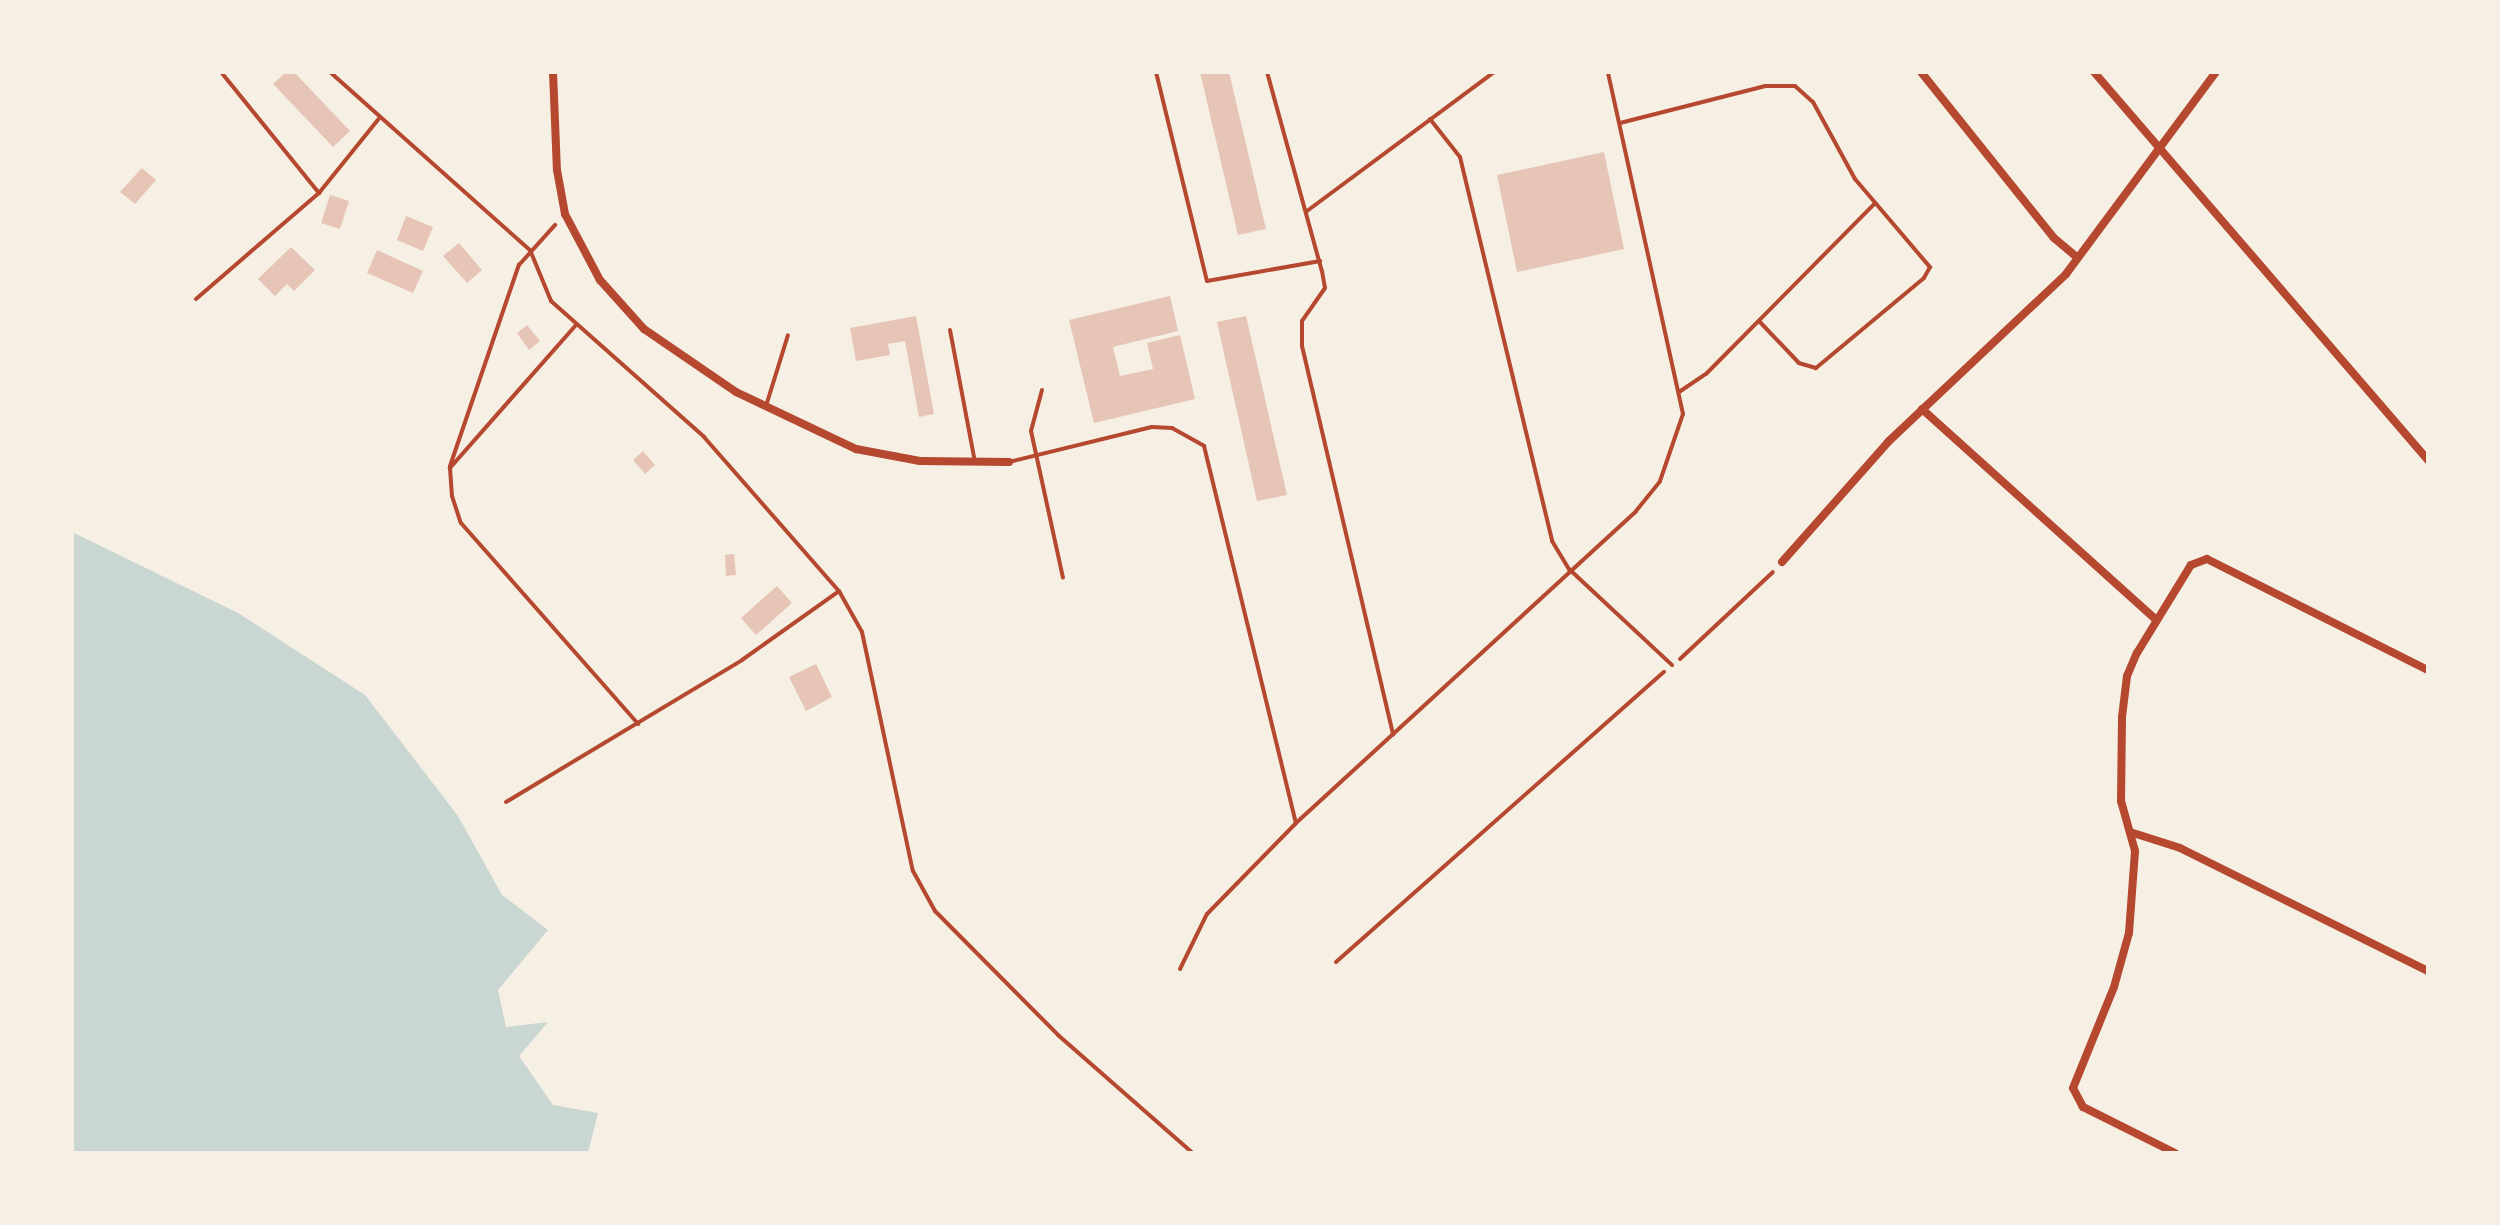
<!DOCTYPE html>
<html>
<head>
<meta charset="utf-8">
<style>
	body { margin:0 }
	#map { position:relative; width:2500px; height:1225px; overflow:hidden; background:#f6efe4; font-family:"Archivo Narrow",sans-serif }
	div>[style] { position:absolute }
	.water>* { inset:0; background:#c9d6d2 }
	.building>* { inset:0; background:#e6c5b7 }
	.path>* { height:4px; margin:-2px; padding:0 2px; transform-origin:2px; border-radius:2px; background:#b5482f }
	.service>* { height:4px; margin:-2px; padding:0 2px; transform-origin:2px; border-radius:2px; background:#b5482f }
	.minor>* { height:8px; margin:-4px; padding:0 4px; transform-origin:4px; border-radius:4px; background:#b5482f }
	span { translate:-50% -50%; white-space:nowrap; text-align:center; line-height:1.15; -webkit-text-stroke:8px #f6efe4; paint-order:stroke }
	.frame { position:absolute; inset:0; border:74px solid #f6efe4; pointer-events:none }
</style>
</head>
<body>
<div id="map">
	<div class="water">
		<i style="clip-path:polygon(72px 532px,238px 613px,365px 695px,458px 816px,502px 895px,548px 930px,498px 990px,506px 1027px,548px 1022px,519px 1056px,553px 1105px,598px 1113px,588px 1153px,72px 1153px)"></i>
	</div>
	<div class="building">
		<i style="clip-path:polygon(286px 72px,294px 72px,350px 131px,333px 147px,273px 84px)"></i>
		<i style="clip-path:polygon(1200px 72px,1229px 72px,1266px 229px,1238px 235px)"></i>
		<i style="clip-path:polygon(1604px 152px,1624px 249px,1517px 272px,1497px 175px)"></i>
		<i style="clip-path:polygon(142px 168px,156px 180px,135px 204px,120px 192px)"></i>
		<i style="clip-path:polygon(330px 195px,349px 201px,340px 229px,321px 223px)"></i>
		<i style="clip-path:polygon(406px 216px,433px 227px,423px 251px,397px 240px)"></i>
		<i style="clip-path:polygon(459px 243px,482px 270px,467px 283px,443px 256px)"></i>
		<i style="clip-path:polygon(291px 247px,315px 270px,294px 291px,287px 284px,275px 296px,258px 279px)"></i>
		<i style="clip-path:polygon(377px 250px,423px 271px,413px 293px,367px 273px)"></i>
		<i style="clip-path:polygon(1170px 296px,1178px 331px,1113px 347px,1120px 376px,1153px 369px,1147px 343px,1180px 335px,1195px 399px,1094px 423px,1069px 320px)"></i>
		<i style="clip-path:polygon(916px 316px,934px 414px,919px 417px,905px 341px,888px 344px,890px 355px,856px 361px,850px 328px)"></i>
		<i style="clip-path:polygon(1246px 316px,1287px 495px,1257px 501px,1217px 322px)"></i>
		<i style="clip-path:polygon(527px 325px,540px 341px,529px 350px,517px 333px)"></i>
		<i style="clip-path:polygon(643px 451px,655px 465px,645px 474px,633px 460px)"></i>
		<i style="clip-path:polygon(734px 554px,736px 575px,726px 576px,725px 555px)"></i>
		<i style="clip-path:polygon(777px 586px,792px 603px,756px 635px,741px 618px)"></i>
		<i style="clip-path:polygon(816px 664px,832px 697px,806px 711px,789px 677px)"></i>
	</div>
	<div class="path">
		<i style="left:221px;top:72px;width:156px;rotate:51deg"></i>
		<i style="left:319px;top:193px;width:97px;rotate:-51.2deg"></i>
		<i style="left:330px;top:72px;width:268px;rotate:41.7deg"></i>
		<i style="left:530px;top:250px;width:55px;rotate:67.6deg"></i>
		<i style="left:551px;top:301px;width:205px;rotate:41.6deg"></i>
		<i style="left:704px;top:437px;width:205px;rotate:48.8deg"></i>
		<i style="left:839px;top:591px;width:47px;rotate:60.7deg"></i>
		<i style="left:862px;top:632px;width:244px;rotate:78deg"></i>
		<i style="left:913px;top:871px;width:46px;rotate:61.2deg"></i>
		<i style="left:935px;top:911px;width:175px;rotate:45.2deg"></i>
		<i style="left:1058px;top:1035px;width:179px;rotate:41.2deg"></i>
		<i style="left:196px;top:299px;width:162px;rotate:-40.8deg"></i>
		<i style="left:576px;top:325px;width:191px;rotate:131.4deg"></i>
		<i style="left:450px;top:468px;width:28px;rotate:86deg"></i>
		<i style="left:452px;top:496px;width:28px;rotate:72deg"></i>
		<i style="left:461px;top:523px;width:268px;rotate:48.6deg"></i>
		<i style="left:450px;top:466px;width:213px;rotate:-71.1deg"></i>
		<i style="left:519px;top:265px;width:54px;rotate:-48deg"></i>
		<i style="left:1680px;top:659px;width:127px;rotate:-43.1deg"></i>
		<i style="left:506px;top:802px;width:275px;rotate:-31deg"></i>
		<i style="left:742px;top:660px;width:119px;rotate:-35.4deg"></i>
		<i style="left:1336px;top:962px;width:438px;rotate:-41.5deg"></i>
	</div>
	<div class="service">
		<i style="left:1156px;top:72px;width:215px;rotate:76.3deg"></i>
		<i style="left:1207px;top:281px;width:115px;rotate:-10deg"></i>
		<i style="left:1267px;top:72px;width:206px;rotate:74.6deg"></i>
		<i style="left:1322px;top:271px;width:17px;rotate:80deg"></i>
		<i style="left:1325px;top:288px;width:40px;rotate:124.9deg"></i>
		<i style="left:1302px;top:321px;width:25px;rotate:90deg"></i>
		<i style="left:1302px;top:346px;width:399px;rotate:76.8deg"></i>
		<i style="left:1430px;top:119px;width:48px;rotate:51.7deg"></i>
		<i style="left:1460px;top:157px;width:395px;rotate:76.5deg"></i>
		<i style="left:1552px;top:541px;width:33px;rotate:59deg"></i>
		<i style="left:1569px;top:569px;width:141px;rotate:43deg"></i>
		<i style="left:1620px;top:123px;width:150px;rotate:-14.3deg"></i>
		<i style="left:1765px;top:86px;width:30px"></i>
		<i style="left:1795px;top:86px;width:24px;rotate:42deg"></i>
		<i style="left:1813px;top:102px;width:88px;rotate:61.4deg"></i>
		<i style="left:1855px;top:179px;width:116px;rotate:49.6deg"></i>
		<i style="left:1930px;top:267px;width:13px;rotate:119deg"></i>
		<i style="left:1924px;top:278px;width:141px;rotate:140.2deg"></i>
		<i style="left:1816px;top:368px;width:18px;rotate:-164deg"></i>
		<i style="left:1799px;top:363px;width:58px;rotate:-133.6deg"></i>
		<i style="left:1307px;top:211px;width:233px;rotate:-36.6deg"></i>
		<i style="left:950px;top:330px;width:134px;rotate:79.3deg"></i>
		<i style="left:1042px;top:390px;width:42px;rotate:105deg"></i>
		<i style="left:1031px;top:431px;width:150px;rotate:77.7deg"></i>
		<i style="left:1679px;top:392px;width:32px;rotate:-34deg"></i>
		<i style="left:1706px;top:374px;width:239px;rotate:-45.3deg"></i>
		<i style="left:766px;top:406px;width:74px;rotate:-72.8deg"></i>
		<i style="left:1009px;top:462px;width:147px;rotate:-13.8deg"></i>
		<i style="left:1152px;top:427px;width:20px;rotate:3deg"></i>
		<i style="left:1172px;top:428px;width:37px;rotate:29deg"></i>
		<i style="left:1204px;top:446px;width:388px;rotate:76.3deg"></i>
		<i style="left:1180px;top:969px;width:61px;rotate:-63.9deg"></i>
		<i style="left:1207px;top:914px;width:127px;rotate:-45.6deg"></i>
		<i style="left:1296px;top:823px;width:461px;rotate:-42.5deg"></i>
		<i style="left:1636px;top:511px;width:38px;rotate:-51deg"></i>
		<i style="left:1660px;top:481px;width:71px;rotate:-71.1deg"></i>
		<i style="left:1683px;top:414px;width:350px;rotate:-102.4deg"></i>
	</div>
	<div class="minor">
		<i style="left:553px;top:72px;width:98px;rotate:87.7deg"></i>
		<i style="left:557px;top:170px;width:45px;rotate:79.7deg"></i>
		<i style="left:565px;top:214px;width:75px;rotate:62.1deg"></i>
		<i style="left:600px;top:280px;width:66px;rotate:48.1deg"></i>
		<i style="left:644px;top:329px;width:112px;rotate:34.4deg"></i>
		<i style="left:736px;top:392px;width:133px;rotate:25.4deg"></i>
		<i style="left:856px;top:449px;width:65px;rotate:10.6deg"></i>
		<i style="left:920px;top:461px;width:89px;rotate:0.6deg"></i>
		<i style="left:1921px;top:72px;width:213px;rotate:51.3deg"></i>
		<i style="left:2054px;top:238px;width:31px;rotate:40deg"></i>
		<i style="left:2094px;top:72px;width:512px;rotate:49.28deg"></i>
		<i style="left:1922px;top:409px;width:315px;rotate:42deg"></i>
		<i style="left:1782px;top:562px;width:162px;rotate:-48.5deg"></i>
		<i style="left:1889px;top:441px;width:243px;rotate:-43.3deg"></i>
		<i style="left:2066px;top:274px;width:252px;rotate:-53.4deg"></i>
		<i style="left:2130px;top:832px;width:52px;rotate:17.7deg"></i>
		<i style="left:2180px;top:848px;width:277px;rotate:26.4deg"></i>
		<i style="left:2175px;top:1153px;width:103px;rotate:-153.4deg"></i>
		<i style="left:2083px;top:1107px;width:21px;rotate:-118deg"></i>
		<i style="left:2073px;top:1088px;width:109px;rotate:-67.9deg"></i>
		<i style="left:2114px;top:987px;width:56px;rotate:-74.5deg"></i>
		<i style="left:2129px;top:933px;width:82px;rotate:-85.8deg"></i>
		<i style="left:2135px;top:851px;width:52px;rotate:-105.6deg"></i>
		<i style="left:2121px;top:801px;width:84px;rotate:-89.3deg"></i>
		<i style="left:2122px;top:717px;width:41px;rotate:-83deg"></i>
		<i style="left:2127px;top:676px;width:25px;rotate:-67deg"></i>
		<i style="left:2137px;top:653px;width:103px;rotate:-58.5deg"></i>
		<i style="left:2191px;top:565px;width:17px;rotate:-21deg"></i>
		<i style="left:2207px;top:559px;width:247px;rotate:26.7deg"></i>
	</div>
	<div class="frame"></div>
</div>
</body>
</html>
